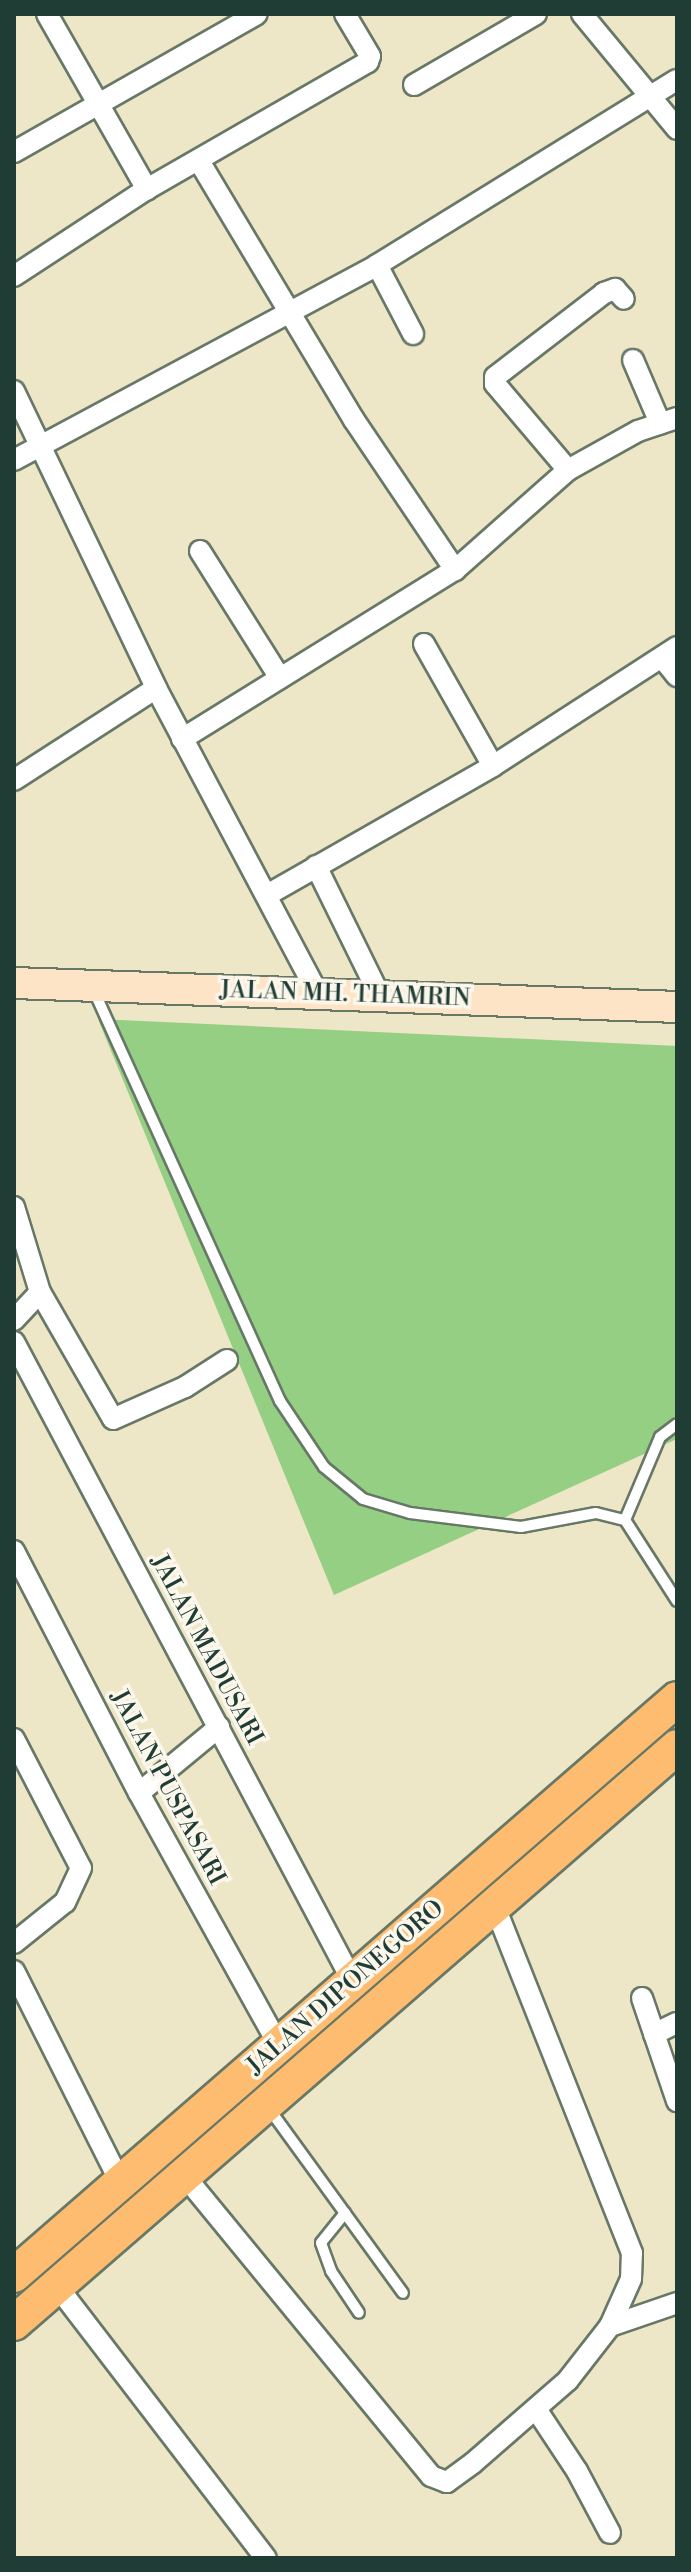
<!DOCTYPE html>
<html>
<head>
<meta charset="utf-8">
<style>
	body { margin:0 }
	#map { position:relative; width:691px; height:2572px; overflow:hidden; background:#ede6c7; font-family:"Libre Bodoni",serif }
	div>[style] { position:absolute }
	.green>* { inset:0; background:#95cf83 }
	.roads { filter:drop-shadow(2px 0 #677867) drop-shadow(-2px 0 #677867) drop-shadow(0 2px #677867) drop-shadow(0 -2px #677867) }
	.service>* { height:10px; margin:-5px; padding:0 5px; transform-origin:5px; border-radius:5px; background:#fff }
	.minor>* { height:20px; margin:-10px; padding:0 10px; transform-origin:10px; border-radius:10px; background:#fff }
	.secondary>* { height:30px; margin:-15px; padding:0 15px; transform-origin:15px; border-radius:15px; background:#fee4c6 }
	.primary>* { height:34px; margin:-17px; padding:0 17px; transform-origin:17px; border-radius:17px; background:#fdbc70 }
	span { translate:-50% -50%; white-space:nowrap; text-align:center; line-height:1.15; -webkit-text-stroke:7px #fbf7ec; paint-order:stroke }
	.street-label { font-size:24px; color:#1f3d34 }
	.frame { position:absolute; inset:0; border:16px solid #1f3d34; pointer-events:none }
</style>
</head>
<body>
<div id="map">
	<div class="green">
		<i style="clip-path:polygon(98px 1019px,677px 1046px,677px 1439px,334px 1595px)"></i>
	</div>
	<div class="roads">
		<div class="service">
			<i style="left:94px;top:991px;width:450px;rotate:65.6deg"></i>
			<i style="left:280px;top:1401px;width:79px;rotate:56.3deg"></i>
			<i style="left:324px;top:1467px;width:50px;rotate:39.4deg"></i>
			<i style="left:363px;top:1499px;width:49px;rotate:16.6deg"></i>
			<i style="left:410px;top:1513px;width:112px;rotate:7.2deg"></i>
			<i style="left:521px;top:1527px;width:76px;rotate:-10.6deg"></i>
			<i style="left:596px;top:1513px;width:30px;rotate:14deg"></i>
			<i style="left:625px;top:1520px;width:96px;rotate:57.3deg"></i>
			<i style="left:625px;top:1520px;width:90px;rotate:-67.1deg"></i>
			<i style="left:660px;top:1437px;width:21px;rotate:-37deg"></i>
			<i style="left:270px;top:2110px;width:226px;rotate:54deg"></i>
			<i style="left:345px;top:2213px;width:38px;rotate:129deg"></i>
			<i style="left:321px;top:2243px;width:30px;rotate:70deg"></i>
			<i style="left:331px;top:2271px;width:50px;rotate:56.3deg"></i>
		</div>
		<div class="minor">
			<i style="left:47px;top:14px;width:202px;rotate:60.3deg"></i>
			<i style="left:582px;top:14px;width:149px;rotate:50.4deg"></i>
			<i style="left:414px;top:85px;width:141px;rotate:-30.2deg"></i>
			<i style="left:14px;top:152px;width:279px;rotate:-29.6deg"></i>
			<i style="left:199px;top:161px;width:302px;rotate:59.1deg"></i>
			<i style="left:354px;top:420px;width:181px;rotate:56deg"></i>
			<i style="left:377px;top:265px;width:78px;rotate:62.4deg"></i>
			<i style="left:14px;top:276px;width:159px;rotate:-33.2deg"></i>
			<i style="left:147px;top:189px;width:255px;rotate:-29.9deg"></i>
			<i style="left:368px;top:62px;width:6px;rotate:-72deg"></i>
			<i style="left:370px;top:56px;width:49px;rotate:-120.8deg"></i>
			<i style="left:633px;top:360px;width:69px;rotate:66.8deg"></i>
			<i style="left:14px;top:391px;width:329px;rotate:64.4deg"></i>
			<i style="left:156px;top:688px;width:346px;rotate:62.1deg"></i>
			<i style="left:14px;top:460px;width:412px;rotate:-28.2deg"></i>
			<i style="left:377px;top:265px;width:352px;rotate:-31.7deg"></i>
			<i style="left:568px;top:470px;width:113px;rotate:-130.3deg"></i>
			<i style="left:495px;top:384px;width:7px;rotate:-90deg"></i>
			<i style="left:495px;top:377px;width:138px;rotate:-37.6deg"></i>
			<i style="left:604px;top:293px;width:12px;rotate:-20deg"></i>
			<i style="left:615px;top:289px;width:13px;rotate:48deg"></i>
			<i style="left:200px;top:551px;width:150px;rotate:57.8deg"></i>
			<i style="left:424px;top:644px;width:140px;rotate:60.5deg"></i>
			<i style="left:664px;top:660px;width:21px;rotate:51deg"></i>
			<i style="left:182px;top:739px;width:321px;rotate:-31.8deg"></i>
			<i style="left:455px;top:570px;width:151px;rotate:-41.5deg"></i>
			<i style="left:568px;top:470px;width:80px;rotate:-29.1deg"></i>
			<i style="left:638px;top:431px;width:41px;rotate:-18.4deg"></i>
			<i style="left:14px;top:780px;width:169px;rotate:-32.9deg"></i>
			<i style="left:316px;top:866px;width:145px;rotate:63.8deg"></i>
			<i style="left:267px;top:895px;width:260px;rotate:-29.7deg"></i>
			<i style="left:493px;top:766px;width:219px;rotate:-32.9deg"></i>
			<i style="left:14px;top:1207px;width:89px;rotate:73deg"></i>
			<i style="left:40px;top:1292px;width:146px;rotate:60.1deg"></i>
			<i style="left:113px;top:1419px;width:79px;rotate:-24deg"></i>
			<i style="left:185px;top:1387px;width:50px;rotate:-32.7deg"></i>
			<i style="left:14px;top:1320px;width:38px;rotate:-47deg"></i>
			<i style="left:14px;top:1342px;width:724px;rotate:62.09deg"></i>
			<i style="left:14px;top:1551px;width:272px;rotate:62.7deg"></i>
			<i style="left:139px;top:1793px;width:289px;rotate:61deg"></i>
			<i style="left:14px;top:1739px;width:145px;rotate:62.6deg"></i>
			<i style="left:81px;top:1868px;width:38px;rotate:115deg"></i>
			<i style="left:65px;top:1902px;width:65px;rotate:141.2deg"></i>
			<i style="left:139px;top:1793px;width:104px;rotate:-39.5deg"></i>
			<i style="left:14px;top:1971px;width:238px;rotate:63.3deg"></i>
			<i style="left:642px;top:1998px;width:109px;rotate:71.2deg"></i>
			<i style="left:654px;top:2034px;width:25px;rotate:-26deg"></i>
			<i style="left:183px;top:2174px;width:391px;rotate:50.6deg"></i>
			<i style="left:431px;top:2476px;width:17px;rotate:21deg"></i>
			<i style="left:447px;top:2482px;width:32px;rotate:-36deg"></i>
			<i style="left:473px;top:2463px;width:126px;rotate:-41.1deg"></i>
			<i style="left:568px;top:2380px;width:68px;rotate:-52.1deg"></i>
			<i style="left:610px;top:2326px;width:51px;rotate:-65.9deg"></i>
			<i style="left:631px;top:2279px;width:26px;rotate:-88deg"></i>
			<i style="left:632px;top:2253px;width:374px;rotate:-111.6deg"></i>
			<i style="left:57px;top:2286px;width:343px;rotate:52.5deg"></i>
			<i style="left:610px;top:2326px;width:71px;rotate:-18.9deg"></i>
			<i style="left:536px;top:2409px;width:74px;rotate:56.5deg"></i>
			<i style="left:577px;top:2471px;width:70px;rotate:62deg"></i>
		</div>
		<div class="secondary">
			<i style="left:14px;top:983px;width:663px;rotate:2.07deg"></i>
		</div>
		<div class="primary">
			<i style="left:14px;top:2275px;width:878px;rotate:-40.98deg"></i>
			<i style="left:14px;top:2323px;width:878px;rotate:-40.98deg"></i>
		</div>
	</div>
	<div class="street-label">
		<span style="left:345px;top:995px;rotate:2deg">JALAN MH. THAMRIN</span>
		<span style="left:206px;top:1650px;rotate:62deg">JALAN MADUSARI</span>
		<span style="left:167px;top:1788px;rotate:62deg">JALAN PUSPASARI</span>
		<span style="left:346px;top:1988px;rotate:-41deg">JALAN DIPONEGORO</span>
	</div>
	<div class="frame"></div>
</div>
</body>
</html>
